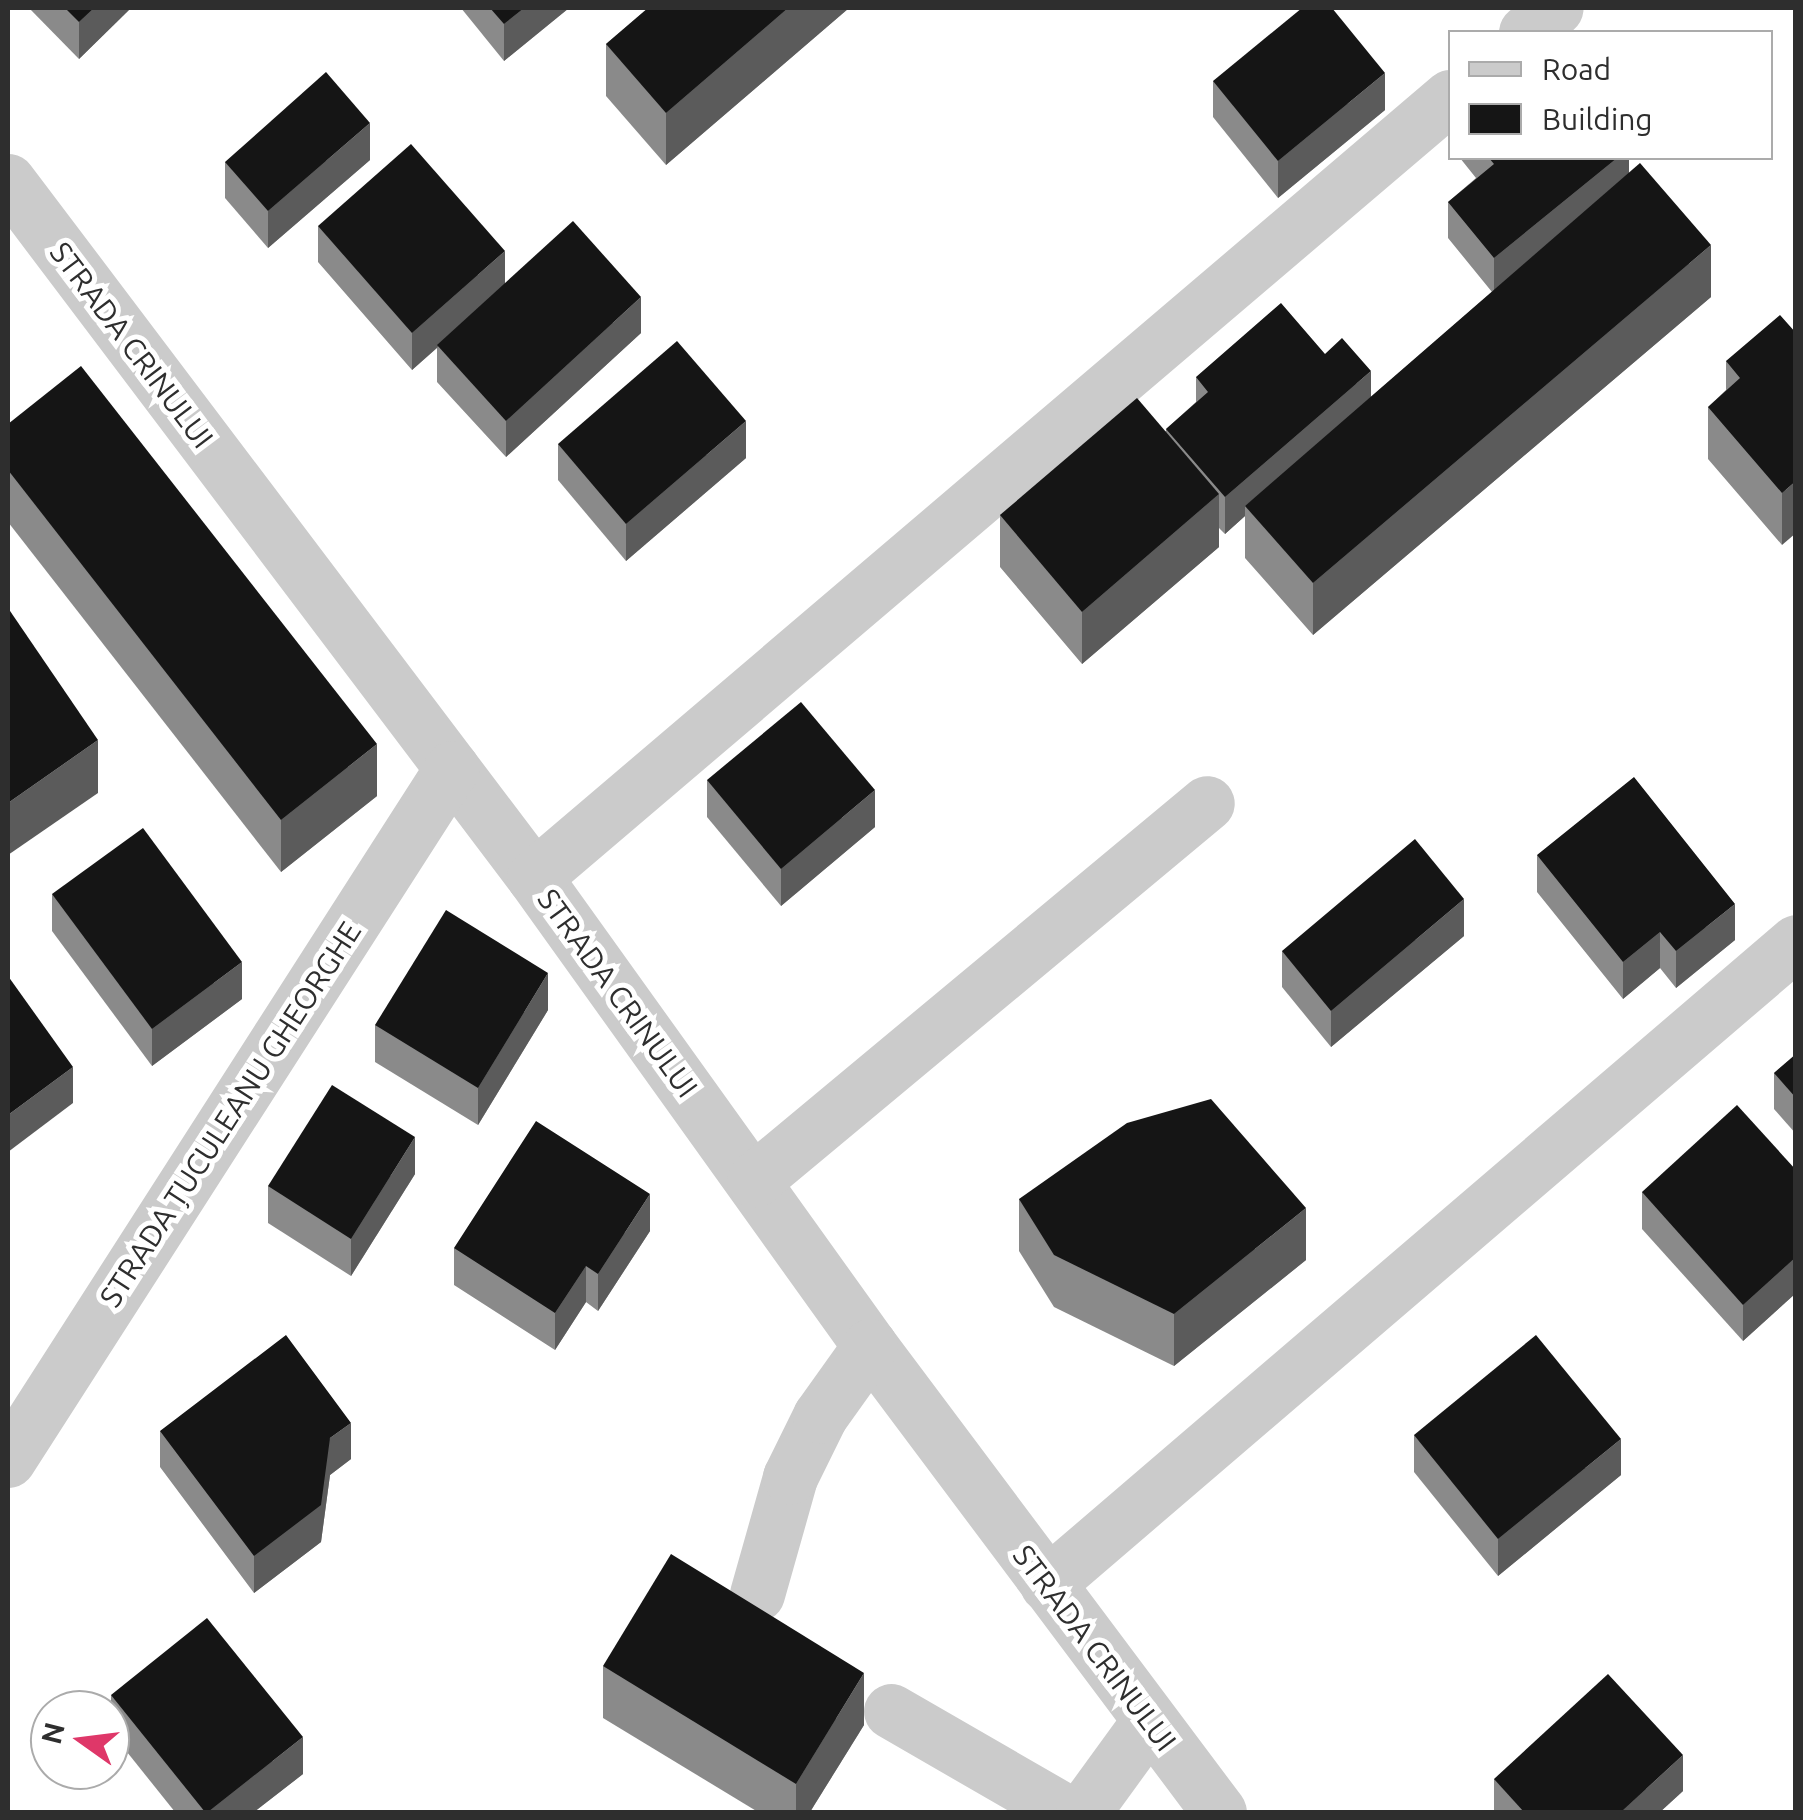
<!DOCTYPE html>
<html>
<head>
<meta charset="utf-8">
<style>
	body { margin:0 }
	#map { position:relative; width:1803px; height:1820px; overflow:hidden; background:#fff; font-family:Ubuntu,sans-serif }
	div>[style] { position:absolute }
	.minor>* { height:55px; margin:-27.5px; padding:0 27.5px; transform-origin:27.5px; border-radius:27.5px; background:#cbcbcb }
	.wall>* { inset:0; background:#8a8a8a }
	.shaded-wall>* { inset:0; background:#5b5b5b }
	.building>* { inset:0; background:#151515 }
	span { translate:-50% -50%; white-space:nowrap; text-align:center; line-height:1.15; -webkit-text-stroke:10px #fff; paint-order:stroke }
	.street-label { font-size:30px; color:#2e2e2e }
	.frame { position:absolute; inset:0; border:10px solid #2e2e2e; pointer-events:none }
	.legend { position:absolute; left:1448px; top:30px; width:325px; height:130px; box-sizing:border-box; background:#fff; border:2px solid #ababab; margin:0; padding:12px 18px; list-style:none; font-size:30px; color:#2e2e2e }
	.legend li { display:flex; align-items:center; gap:20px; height:50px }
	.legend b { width:50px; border:2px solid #ababab }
	.north { position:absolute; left:30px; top:1690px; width:100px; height:100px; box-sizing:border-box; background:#fff; border:2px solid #ababab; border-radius:50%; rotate:284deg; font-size:28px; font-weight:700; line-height:40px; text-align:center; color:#2e2e2e }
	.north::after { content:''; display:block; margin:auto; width:35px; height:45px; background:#df3769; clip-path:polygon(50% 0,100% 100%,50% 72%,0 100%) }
</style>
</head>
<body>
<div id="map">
	<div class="minor">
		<i style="left:1526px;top:32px;width:38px;rotate:-39deg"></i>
		<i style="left:8px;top:181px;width:872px;rotate:52.92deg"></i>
		<i style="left:534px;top:877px;width:577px;rotate:54.38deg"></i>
		<i style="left:870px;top:1346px;width:582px;rotate:53.17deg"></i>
		<i style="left:534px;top:877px;width:1203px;rotate:-40.42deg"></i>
		<i style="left:754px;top:1180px;width:589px;rotate:-39.77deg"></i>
		<i style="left:8px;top:1460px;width:822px;rotate:-57.32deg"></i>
		<i style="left:1047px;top:1584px;width:986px;rotate:-40.6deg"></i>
		<i style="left:757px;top:1594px;width:122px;rotate:-74.2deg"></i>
		<i style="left:790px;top:1477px;width:68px;rotate:-63.8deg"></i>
		<i style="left:820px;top:1416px;width:86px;rotate:-54.5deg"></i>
		<i style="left:891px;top:1711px;width:202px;rotate:30deg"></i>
		<i style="left:1083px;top:1812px;width:112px;rotate:-54deg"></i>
	</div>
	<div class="wall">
		<i style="clip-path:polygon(29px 8px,131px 8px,79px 59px)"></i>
		<i style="clip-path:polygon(461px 8px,569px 8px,504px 61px)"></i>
		<i style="clip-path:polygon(648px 8px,849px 8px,666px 165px,606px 96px,606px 44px)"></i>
		<i style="clip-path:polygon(1213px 81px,1385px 110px,1278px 198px,1213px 117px)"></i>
		<i style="clip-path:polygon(1460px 158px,1629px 158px,1629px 173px,1711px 297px,1313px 635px,1245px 558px,1245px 516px,1225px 534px,1219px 528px,1219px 547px,1082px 664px,1000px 567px,1000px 515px,1166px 431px,1166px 429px,1196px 402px,1196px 377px,1325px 354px,1371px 397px,1492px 292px,1448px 238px,1448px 202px,1476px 178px)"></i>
		<i style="clip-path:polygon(370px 160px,268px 248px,225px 198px,225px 162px)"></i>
		<i style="clip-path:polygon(318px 226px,505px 283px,641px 333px,506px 457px,437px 382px,437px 348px,412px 370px,318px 262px)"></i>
		<i style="clip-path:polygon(1796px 333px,1782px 545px,1708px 459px,1708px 407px,1726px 390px,1726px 361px)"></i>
		<i style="clip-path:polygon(8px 424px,377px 796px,281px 872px,8px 522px)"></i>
		<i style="clip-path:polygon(558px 444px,746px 458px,626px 561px,558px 480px)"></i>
		<i style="clip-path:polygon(707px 780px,875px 827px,781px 906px,707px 817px)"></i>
		<i style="clip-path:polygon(1537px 855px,1735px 940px,1676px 988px,1660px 968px,1623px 999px,1537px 892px)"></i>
		<i style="clip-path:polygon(52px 894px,242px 999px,152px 1066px,52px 931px)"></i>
		<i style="clip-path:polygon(1464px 936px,1331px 1047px,1282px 987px,1282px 951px)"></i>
		<i style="clip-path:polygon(548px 1010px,478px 1125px,375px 1062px,375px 1025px)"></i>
		<i style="clip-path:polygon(1796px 1054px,1796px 1134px,1774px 1109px,1774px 1073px)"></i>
		<i style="clip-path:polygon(1796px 1170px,1796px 1293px,1743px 1341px,1642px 1229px,1642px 1192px)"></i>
		<i style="clip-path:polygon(415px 1174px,351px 1276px,268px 1223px,268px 1186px)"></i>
		<i style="clip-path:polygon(1019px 1199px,1306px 1260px,1174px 1366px,1054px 1307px,1019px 1251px)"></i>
		<i style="clip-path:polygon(650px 1231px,598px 1311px,586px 1302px,555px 1350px,454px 1285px,454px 1248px)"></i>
		<i style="clip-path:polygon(160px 1431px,351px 1459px,330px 1475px,321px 1542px,254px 1593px,160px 1467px)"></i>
		<i style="clip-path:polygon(1414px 1435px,1621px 1475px,1498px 1576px,1414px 1472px)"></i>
		<i style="clip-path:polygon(603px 1666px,864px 1725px,810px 1812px,758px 1812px,603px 1718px)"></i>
		<i style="clip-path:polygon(111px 1695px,303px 1774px,254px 1812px,175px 1812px,111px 1732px)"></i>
		<i style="clip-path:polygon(1494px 1779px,1683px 1791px,1660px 1812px,1494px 1812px)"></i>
	</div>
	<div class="shaded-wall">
		<i style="clip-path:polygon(94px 8px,131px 8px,79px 59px,79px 22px)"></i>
		<i style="clip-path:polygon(524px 8px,569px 8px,504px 61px,504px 24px)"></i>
		<i style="clip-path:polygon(788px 8px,849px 8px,666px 165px,666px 113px)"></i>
		<i style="clip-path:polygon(1385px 73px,1385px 110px,1278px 198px,1278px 161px)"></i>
		<i style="clip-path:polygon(370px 123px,370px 160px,268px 248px,268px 211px)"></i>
		<i style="clip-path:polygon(1617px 158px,1629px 158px,1629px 184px,1494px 295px,1494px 258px)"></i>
		<i style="clip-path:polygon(1711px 245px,1711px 297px,1313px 635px,1313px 583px)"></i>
		<i style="clip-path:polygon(505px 251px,505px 287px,412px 370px,412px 333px)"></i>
		<i style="clip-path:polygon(641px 297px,641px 333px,506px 457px,506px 421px)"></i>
		<i style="clip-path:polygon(1371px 371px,1371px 408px,1245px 506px,1245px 516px,1225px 534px,1225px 497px)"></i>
		<i style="clip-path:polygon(746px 421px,746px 458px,626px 561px,626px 524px)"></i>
		<i style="clip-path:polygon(1796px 481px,1796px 533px,1782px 545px,1782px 493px)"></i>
		<i style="clip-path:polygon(1219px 494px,1219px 547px,1082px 664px,1082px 612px)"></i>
		<i style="clip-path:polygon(98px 740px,98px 793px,8px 855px,8px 803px)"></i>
		<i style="clip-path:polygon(377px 744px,377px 796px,281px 872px,281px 820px)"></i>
		<i style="clip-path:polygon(875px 790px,875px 827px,781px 906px,781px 869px)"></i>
		<i style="clip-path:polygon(1464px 899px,1464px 936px,1331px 1047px,1331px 1011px)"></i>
		<i style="clip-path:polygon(1735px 904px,1735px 940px,1676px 988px,1676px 951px)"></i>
		<i style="clip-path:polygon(1660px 932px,1660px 968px,1623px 999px,1623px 962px)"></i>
		<i style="clip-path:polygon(242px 962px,242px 999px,152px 1066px,152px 1029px)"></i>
		<i style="clip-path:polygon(548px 973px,548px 1010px,478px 1125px,478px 1088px)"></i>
		<i style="clip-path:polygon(73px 1067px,73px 1103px,8px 1152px,8px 1115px)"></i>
		<i style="clip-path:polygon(415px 1137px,415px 1174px,351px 1276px,351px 1239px)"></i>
		<i style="clip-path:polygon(650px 1194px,650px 1231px,598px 1311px,598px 1274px)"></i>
		<i style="clip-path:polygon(1306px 1208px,1306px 1260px,1174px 1366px,1174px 1314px)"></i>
		<i style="clip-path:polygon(1796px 1257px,1796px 1293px,1743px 1341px,1743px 1305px)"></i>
		<i style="clip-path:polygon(586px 1266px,586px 1302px,555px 1350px,555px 1313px)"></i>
		<i style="clip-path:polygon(351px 1423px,351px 1459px,330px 1475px,321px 1542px,254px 1593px,254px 1556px,330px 1438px)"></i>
		<i style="clip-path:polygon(1621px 1439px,1621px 1475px,1498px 1576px,1498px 1539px)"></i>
		<i style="clip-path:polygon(864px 1673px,864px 1725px,810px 1812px,796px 1812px,796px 1784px)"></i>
		<i style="clip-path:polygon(303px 1737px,303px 1774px,254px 1812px,208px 1812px)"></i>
		<i style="clip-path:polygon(1683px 1755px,1683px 1791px,1660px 1812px,1621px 1812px)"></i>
	</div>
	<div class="building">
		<i style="clip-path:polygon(65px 8px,94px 8px,79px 22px)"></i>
		<i style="clip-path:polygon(490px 8px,524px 8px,504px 24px)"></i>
		<i style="clip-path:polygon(648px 8px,788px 8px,666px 113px,606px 44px)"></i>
		<i style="clip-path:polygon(1302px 8px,1332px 8px,1385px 73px,1278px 161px,1213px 81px)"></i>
		<i style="clip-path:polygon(326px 72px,370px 123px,268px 211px,225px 162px)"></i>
		<i style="clip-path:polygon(411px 144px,505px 251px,412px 333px,318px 226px)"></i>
		<i style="clip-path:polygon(1489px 158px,1617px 158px,1494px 258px,1448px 202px,1494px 164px)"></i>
		<i style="clip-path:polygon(1640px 163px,1711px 245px,1313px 583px,1245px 506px)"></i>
		<i style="clip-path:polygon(573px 221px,641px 297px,506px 421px,437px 345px)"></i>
		<i style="clip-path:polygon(1281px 303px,1325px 354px,1342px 338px,1371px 371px,1225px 497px,1166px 429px,1208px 392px,1196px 377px)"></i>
		<i style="clip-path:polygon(1780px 315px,1796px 333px,1796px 481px,1782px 493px,1708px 407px,1740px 378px,1726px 361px)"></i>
		<i style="clip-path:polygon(677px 341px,746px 421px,626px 524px,558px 444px)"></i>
		<i style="clip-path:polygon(81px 366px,377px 744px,281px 820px,8px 470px,8px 424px)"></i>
		<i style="clip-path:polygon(1137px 398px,1219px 494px,1082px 612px,1000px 515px)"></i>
		<i style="clip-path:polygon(8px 608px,98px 740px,8px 803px)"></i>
		<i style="clip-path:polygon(801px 702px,875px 790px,781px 869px,707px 780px)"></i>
		<i style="clip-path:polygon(1634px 777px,1735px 904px,1676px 951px,1660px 932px,1623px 962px,1537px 855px)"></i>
		<i style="clip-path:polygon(143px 828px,242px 962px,152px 1029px,52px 894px)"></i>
		<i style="clip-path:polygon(1415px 839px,1464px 899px,1331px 1011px,1282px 951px)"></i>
		<i style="clip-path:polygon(446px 910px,548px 973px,478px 1088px,375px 1025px)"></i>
		<i style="clip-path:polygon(8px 976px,73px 1067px,8px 1115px)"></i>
		<i style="clip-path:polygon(1796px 1054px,1796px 1098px,1774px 1073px)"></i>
		<i style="clip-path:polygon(332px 1085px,415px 1137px,351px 1239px,268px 1186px)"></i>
		<i style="clip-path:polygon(1211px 1099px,1306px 1208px,1174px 1314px,1054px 1255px,1019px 1199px,1127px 1123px)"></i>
		<i style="clip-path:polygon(1737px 1105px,1796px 1170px,1796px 1257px,1743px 1305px,1642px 1192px)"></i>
		<i style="clip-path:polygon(536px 1121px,650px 1194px,598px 1274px,586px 1266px,555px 1313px,454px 1248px)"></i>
		<i style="clip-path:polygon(286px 1335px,351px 1423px,330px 1438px,321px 1505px,254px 1556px,160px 1431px)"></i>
		<i style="clip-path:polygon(1536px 1335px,1621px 1439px,1498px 1539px,1414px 1435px)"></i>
		<i style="clip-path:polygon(671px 1554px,864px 1673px,796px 1784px,603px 1666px)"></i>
		<i style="clip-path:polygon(207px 1618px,303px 1737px,208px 1812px,205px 1812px,111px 1695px)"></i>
		<i style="clip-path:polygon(1608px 1674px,1683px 1755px,1621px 1812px,1524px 1812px,1494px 1779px)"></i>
	</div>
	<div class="street-label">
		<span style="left:132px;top:345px;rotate:53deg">STRADA CRINULUI</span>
		<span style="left:618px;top:993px;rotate:54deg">STRADA CRINULUI</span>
		<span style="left:230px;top:1114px;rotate:-57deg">STRADA ȚUCULEANU GHEORGHE</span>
		<span style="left:1095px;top:1648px;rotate:53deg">STRADA CRINULUI</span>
	</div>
	<div class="frame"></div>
	<ul class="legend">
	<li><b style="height:12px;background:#cbcbcb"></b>Road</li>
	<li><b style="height:28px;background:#151515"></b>Building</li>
	</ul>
	<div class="north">N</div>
</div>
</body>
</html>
